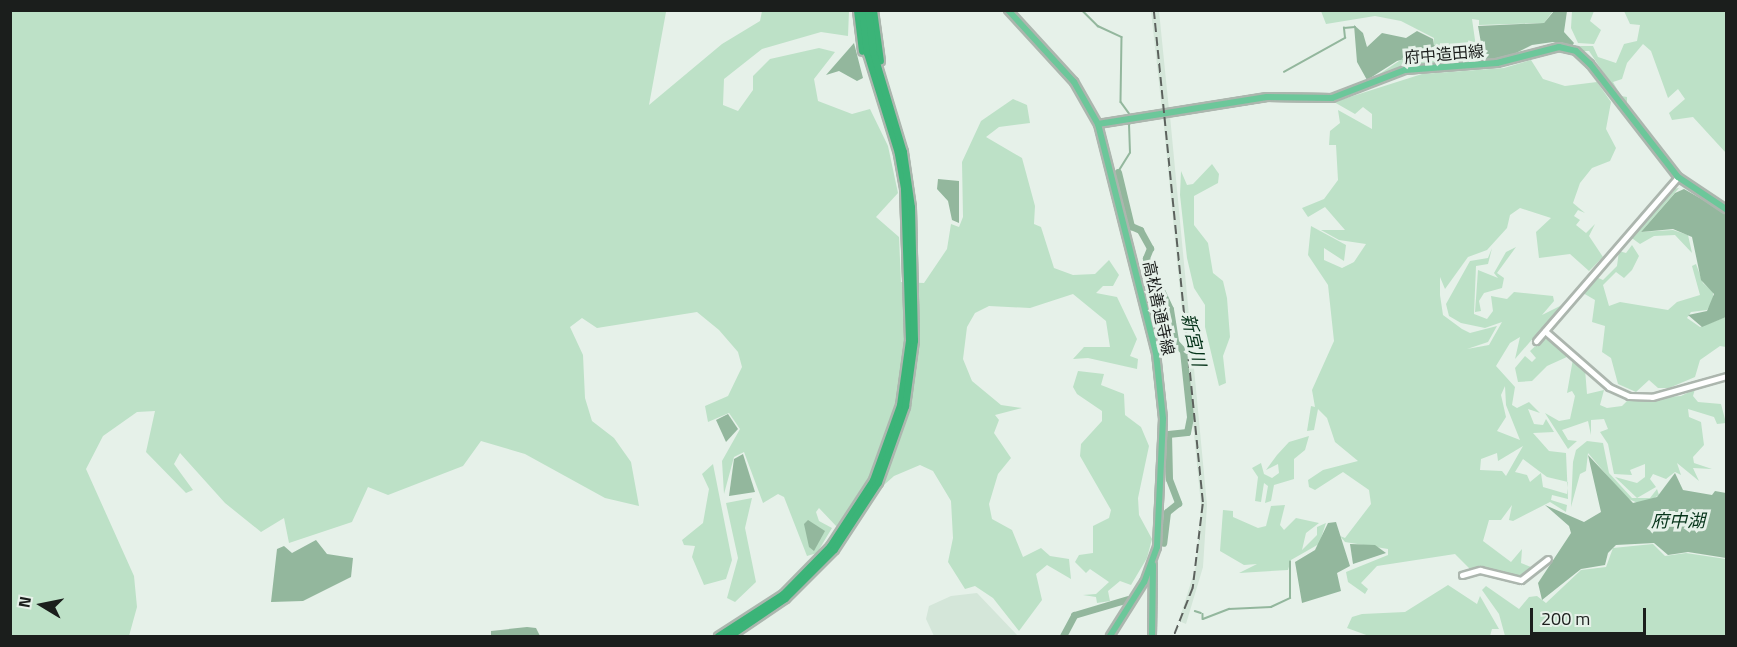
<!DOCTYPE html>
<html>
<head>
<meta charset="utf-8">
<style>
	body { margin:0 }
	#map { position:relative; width:1737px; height:647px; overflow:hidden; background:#e6f1e9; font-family:"Titillium Web","Noto Sans JP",sans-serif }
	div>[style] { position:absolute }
	.built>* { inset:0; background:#d4e6d9 }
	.green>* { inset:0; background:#bde1c7 }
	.water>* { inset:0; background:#93b79d }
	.stream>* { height:1.5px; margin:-0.75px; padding:0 0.75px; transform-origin:0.75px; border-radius:0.75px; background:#93b79d }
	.river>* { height:7px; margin:-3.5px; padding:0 3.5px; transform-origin:3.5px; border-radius:3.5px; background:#93b79d }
	.roads { filter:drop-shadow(2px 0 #acb6ae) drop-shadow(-2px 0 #acb6ae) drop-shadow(0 2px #acb6ae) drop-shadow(0 -2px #acb6ae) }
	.tertiary>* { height:5px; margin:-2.5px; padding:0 2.5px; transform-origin:2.5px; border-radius:2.5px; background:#fff }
	.primary>* { height:6px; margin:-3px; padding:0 3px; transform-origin:3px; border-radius:3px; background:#6cc79a }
	.trunk>* { height:7px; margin:-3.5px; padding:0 3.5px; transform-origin:3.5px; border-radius:3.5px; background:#3bb478 }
	.rail>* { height:1.5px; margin-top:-0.75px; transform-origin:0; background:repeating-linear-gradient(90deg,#5c615d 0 9px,transparent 0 13.5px) }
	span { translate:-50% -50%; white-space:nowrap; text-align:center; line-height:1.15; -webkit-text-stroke:6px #e6f1e9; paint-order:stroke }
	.street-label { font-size:16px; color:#1b1e1c }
	.water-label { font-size:18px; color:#06341a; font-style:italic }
	.frame { position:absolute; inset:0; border:12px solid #1b1e1c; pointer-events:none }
	.north { position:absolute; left:12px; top:575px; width:60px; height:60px; -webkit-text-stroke:4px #e6f1e9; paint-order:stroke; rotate:280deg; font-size:16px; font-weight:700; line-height:24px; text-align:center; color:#1b1e1c }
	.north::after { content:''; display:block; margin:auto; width:21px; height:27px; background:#1b1e1c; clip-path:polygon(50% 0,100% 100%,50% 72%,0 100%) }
	.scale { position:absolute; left:1530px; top:608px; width:116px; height:27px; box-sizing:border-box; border:3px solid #1b1e1c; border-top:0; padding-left:8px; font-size:18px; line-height:21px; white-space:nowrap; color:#1b1e1c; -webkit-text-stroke:4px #e6f1e9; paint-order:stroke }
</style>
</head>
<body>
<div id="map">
	<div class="built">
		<i style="clip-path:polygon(1151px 11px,1159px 11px,1169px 110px,1162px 110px)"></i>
		<i style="clip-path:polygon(1170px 116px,1207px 505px,1203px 567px,1186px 624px,1179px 621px,1196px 566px,1201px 505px,1163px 117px)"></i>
		<i style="clip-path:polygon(977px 593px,1018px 636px,934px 636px,926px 619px,929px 606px,951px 596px)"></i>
	</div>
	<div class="green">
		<i style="clip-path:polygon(10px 11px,666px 12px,649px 105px,722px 44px,760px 21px,762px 11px,849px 11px,848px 36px,821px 32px,762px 49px,724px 79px,723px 105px,738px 111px,753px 90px,753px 76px,770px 59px,819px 48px,835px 52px,814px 79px,818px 101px,852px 114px,870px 109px,888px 146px,898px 193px,876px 217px,899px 237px,901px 282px,924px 283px,947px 249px,951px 224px,959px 227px,963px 217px,962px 162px,981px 121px,1013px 99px,1027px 105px,1030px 123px,999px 127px,986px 137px,1022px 158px,1035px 206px,1034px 224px,1041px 227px,1054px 268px,1073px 275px,1095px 274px,1109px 260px,1119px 275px,1113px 286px,1103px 286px,1096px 293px,1117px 297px,1137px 339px,1130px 356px,1138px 359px,1137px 369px,1088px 358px,1073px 359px,1084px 347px,1110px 347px,1106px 321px,1073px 294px,1030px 308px,989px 306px,975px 313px,967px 327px,963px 359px,972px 381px,1001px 405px,1022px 408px,995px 415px,999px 420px,994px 433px,1011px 458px,998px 474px,989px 504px,992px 519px,1012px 530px,1023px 557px,1041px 548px,1050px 556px,1069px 559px,1071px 579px,1047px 565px,1036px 574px,1042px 600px,1019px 631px,993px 598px,975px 586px,965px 589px,948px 562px,953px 538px,951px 501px,933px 471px,920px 465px,894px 476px,837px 527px,819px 508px,816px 512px,819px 521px,832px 528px,817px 553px,807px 556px,784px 497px,778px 494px,763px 503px,744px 452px,734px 457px,724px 494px,722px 461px,740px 429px,729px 413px,708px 422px,705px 406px,728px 396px,742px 367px,738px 352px,719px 330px,697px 312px,597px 328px,582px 318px,570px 327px,583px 355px,585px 398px,592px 421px,614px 438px,631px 462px,639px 506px,605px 498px,525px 454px,481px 441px,463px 466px,388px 495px,368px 487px,352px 522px,289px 543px,284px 518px,261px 532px,225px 503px,180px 453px,174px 464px,193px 490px,186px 493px,146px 452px,155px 411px,137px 412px,103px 436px,86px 469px,134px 576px,137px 607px,129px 636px,11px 636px)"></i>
		<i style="clip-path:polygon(1321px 11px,1321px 10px,1553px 11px,1544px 23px,1479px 25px,1479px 20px,1472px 19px,1478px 61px,1407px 65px,1372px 79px,1402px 59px,1433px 50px,1434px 38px,1401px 21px,1375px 16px,1326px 24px)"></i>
		<i style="clip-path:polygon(1572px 11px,1594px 11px,1590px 21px,1601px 30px,1594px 44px,1578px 43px,1571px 28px)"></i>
		<i style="clip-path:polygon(1624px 11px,1726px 11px,1726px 153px,1693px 117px,1672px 120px,1669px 113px,1685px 99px,1678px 89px,1668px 98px,1651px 51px,1643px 44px,1627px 63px,1622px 79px,1613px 82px,1621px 96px,1627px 97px,1627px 108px,1589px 51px,1581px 51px,1580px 46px,1593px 46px,1598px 57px,1616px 63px,1624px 44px,1637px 41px,1640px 25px,1630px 24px)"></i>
		<i style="clip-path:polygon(evenodd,1531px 60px,1543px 79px,1565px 86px,1597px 82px,1611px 102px,1606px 129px,1616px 148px,1610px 161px,1592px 168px,1580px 183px,1573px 203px,1585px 213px,1578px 210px,1574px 216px,1580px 220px,1576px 225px,1586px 233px,1595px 224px,1589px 236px,1603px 257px,1589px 271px,1570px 254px,1539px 258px,1536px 232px,1551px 218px,1520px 208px,1510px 215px,1507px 228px,1487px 250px,1468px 257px,1445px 289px,1440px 277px,1440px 295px,1443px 315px,1462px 329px,1470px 333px,1497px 326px,1488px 342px,1467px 349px,1489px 345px,1502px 322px,1485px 328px,1461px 323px,1449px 316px,1446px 304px,1470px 261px,1488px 258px,1492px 248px,1488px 264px,1476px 266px,1474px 314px,1487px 319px,1493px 311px,1491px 296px,1507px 299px,1514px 292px,1553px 296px,1554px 301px,1542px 315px,1562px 305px,1515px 359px,1520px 337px,1510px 343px,1496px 366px,1515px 387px,1512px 405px,1517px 408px,1529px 402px,1540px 413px,1528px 409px,1534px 424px,1543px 425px,1546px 419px,1554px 432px,1533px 433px,1549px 451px,1566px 453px,1568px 499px,1552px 495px,1551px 500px,1567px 505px,1566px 512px,1550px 502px,1513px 521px,1509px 520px,1512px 505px,1501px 520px,1489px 520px,1483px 541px,1511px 562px,1522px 549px,1521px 563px,1536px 569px,1522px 578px,1484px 567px,1470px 569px,1455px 554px,1377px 566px,1361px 583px,1368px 589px,1365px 594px,1348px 582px,1346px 572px,1388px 555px,1388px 549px,1345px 542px,1340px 536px,1345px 538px,1371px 504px,1369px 490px,1343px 472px,1315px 490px,1309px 487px,1308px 480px,1323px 470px,1358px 461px,1335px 442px,1327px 418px,1318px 409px,1314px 430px,1307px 431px,1311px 406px,1315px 407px,1312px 390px,1334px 341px,1328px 285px,1308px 255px,1311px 226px,1346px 245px,1344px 261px,1324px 248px,1324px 260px,1342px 268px,1354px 262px,1366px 244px,1339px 240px,1321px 230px,1345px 230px,1325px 207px,1308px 217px,1302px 208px,1324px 199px,1338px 180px,1336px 145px,1329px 145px,1330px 131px,1340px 123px,1338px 110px,1372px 129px,1372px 114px,1363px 107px,1355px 114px,1334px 102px,1422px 74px,1504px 68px,1531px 60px,1505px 386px,1506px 405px,1520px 440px,1497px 431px,1506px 417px,1501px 395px,1505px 386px,1531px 60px,1523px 446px,1506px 476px,1502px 471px,1480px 470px,1481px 459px,1497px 453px,1498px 461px,1523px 446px,1531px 60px,1523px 459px,1547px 477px,1568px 482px,1567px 494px,1543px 487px,1541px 473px,1530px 482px,1527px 475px,1515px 472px,1523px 459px)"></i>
		<i style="clip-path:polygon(1212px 164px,1219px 174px,1218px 183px,1194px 196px,1194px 225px,1208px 243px,1213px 273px,1223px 281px,1227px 298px,1230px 337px,1223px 356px,1226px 383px,1219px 386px,1205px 327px,1205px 305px,1194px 288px,1187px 258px,1180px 195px,1181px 171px,1187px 185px,1193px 184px)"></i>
		<i style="clip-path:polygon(1679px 188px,1641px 232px,1673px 230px,1688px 235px,1692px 253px,1675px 235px,1654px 236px,1640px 244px,1629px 236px,1673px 189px)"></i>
		<i style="clip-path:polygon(1632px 245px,1639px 256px,1632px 270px,1624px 278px,1616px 272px,1603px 285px,1609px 306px,1620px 302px,1668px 310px,1677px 302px,1700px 295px,1692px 266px,1696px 264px,1703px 283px,1713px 292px,1713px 301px,1707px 310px,1691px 312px,1687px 318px,1700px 327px,1726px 317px,1726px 347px,1720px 346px,1700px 360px,1695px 377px,1669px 388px,1658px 388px,1649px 380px,1636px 392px,1618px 384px,1611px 358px,1602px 352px,1605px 326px,1592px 322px,1595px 300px,1583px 293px,1596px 277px,1603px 280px,1617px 266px,1619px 251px,1626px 253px)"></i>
		<i style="clip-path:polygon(1516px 247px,1497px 273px,1504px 278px,1502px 288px,1484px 293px,1479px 301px,1481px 311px,1475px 312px,1478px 270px,1498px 278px,1494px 273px,1506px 252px)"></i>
		<i style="clip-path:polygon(1543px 339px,1551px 340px,1569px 356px,1547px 366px,1532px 381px,1518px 382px,1515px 368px,1525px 356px,1532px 362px,1536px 358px,1530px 351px)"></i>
		<i style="clip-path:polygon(1573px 359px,1585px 369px,1587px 394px,1604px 390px,1600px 405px,1607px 408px,1622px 406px,1628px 400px,1681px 396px,1695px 389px,1693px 396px,1698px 402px,1721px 404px,1726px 423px,1717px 424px,1714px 417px,1688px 409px,1689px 417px,1701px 422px,1704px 445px,1693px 457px,1694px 463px,1712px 469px,1693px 468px,1699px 481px,1677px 463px,1681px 475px,1675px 472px,1666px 479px,1653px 474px,1650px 479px,1656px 487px,1637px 498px,1615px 477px,1637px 483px,1645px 477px,1645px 464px,1630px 470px,1632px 475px,1614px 474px,1608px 444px,1600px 432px,1608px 429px,1604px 419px,1591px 420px,1591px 435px,1588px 421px,1562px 430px,1568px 440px,1577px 441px,1568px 449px,1545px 413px,1559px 421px,1570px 419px,1575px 396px,1572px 391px,1567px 393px)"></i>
		<i style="clip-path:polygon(1078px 371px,1104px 374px,1101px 385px,1124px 394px,1125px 415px,1141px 427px,1149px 446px,1138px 498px,1139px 515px,1152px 539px,1147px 558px,1131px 585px,1120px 581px,1108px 591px,1110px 601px,1097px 603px,1096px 597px,1083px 595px,1096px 594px,1109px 582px,1090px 569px,1086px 573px,1075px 562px,1079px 555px,1093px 553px,1093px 526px,1109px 518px,1111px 510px,1080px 456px,1081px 444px,1102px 421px,1102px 411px,1077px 394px,1073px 387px)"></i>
		<i style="clip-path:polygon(1309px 436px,1305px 450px,1294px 459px,1294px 479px,1274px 485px,1271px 501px,1265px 503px,1268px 486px,1264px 483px,1261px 502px,1255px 501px,1258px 477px,1252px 468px,1261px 463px,1264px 474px,1272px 478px,1279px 473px,1278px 464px,1266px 470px,1277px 455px,1289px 442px)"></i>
		<i style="clip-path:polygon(1587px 441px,1603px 443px,1609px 473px,1632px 498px,1650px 498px,1657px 489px,1659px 495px,1648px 502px,1638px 503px,1626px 498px,1588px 453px,1586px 471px,1580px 474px,1571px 507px,1573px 462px,1576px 450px)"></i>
		<i style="clip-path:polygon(713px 464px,732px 560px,726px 579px,704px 585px,692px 557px,695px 546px,684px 545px,682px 540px,703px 523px,709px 489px,702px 474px)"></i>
		<i style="clip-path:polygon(752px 498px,745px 528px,756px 582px,735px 602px,727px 598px,738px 558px,726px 503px)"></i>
		<i style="clip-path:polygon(1285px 505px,1280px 525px,1284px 530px,1296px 518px,1319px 523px,1306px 533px,1302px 550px,1317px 535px,1317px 527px,1326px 523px,1319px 544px,1291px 560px,1288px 570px,1239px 573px,1257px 564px,1244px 565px,1220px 551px,1223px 510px,1233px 511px,1233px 517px,1258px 528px,1266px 526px,1271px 506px)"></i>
		<i style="clip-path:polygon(1653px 544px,1665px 556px,1686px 553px,1726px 559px,1726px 636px,1505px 636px,1499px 614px,1482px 590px,1486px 586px,1519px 609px,1529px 597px,1537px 596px,1546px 603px,1581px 570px,1606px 567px,1613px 548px)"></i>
		<i style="clip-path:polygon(1448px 585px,1477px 604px,1480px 596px,1499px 629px,1492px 629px,1490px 636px,1369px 636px,1347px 628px,1352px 617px,1362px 614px,1405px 612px)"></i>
	</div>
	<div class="water">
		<i style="clip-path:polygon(1554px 11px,1567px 11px,1564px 32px,1574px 43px,1572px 46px,1553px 42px,1532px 45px,1510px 56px,1484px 60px,1478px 26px,1544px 23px)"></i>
		<i style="clip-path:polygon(1354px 25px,1363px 33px,1367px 47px,1382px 33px,1406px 38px,1417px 31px,1433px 39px,1434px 46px,1425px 53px,1397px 61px,1367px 80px,1357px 62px)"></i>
		<i style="clip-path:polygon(854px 43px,863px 78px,857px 81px,839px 71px,826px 75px)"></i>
		<i style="clip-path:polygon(938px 179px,959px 181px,959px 223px,952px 220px,948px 201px,937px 189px)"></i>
		<i style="clip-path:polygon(1684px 189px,1726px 213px,1726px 317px,1702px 327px,1688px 315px,1707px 311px,1714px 294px,1701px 280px,1692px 237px,1673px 229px,1641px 232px,1675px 193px)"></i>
		<i style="clip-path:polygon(728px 414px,738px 429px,726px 442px,716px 420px)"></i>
		<i style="clip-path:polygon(743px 454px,755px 492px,729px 496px,734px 459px)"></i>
		<i style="clip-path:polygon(1588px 455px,1633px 503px,1657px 497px,1675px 473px,1683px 490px,1712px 495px,1715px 491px,1726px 493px,1726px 558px,1688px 552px,1668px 555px,1654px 543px,1616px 545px,1608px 553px,1605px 565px,1581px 569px,1542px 600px,1538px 583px,1571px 533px,1569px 526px,1545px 505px,1584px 522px,1601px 512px)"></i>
		<i style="clip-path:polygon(808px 520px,825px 531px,814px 551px,809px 547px,804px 524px)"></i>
		<i style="clip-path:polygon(1336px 522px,1350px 566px,1337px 573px,1341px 591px,1302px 603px,1295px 562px,1315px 550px,1328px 523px)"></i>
		<i style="clip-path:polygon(316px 540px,327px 554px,353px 558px,351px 577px,303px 601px,271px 602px,277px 549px,284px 546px,292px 553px)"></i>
		<i style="clip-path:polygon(1350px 544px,1375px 545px,1386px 553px,1353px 564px)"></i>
		<i style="clip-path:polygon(527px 627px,536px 628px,540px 636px,491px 636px,491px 631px)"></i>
	</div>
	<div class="stream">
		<i style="left:1082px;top:10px;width:23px;rotate:45deg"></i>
		<i style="left:1098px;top:26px;width:26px;rotate:25deg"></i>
		<i style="left:1122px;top:37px;width:65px;rotate:90.9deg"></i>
		<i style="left:1121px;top:102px;width:14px;rotate:54deg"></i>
		<i style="left:1434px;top:46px;width:53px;rotate:13deg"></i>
		<i style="left:1284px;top:72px;width:70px;rotate:-29.1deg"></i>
		<i style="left:1345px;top:38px;width:10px;rotate:-96deg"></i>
		<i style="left:1344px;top:28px;width:11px;rotate:-5deg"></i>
		<i style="left:1242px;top:105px;width:33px;rotate:-9deg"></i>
		<i style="left:1128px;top:124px;width:10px;rotate:-17deg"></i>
		<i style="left:1118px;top:172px;width:22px;rotate:-58deg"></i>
		<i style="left:1130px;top:153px;width:30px;rotate:-92deg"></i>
		<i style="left:1195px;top:611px;width:6px;rotate:18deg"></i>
		<i style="left:1203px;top:614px;width:5px;rotate:90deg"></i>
		<i style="left:1203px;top:619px;width:28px;rotate:-21deg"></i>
		<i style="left:1229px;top:609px;width:42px;rotate:-2.7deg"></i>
		<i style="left:1271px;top:607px;width:21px;rotate:-25deg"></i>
		<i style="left:1290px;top:598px;width:36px;rotate:-90deg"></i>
		<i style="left:783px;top:636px;width:73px"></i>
		<i style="left:1054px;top:636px;width:5px"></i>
	</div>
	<div class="river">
		<i style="left:1118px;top:172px;width:56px;rotate:76.5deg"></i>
		<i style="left:1131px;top:226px;width:10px;rotate:24deg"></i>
		<i style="left:1140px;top:230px;width:21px;rotate:61deg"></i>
		<i style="left:1150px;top:248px;width:11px;rotate:112deg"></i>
		<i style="left:1146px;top:258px;width:56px;rotate:64.8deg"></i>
		<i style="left:1170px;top:309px;width:33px;rotate:81deg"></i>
		<i style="left:1175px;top:342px;width:12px;rotate:48deg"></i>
		<i style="left:1183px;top:351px;width:66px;rotate:83.9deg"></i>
		<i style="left:1190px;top:417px;width:15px;rotate:101deg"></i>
		<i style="left:1187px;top:432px;width:19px;rotate:174deg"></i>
		<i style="left:1168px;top:434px;width:45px;rotate:88.7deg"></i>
		<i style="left:1169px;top:479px;width:26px;rotate:69deg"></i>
		<i style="left:1178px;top:503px;width:14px;rotate:141deg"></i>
		<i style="left:1167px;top:512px;width:31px;rotate:97deg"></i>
		<i style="left:1063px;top:636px;width:24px;rotate:-62deg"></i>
		<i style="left:1074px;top:615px;width:56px;rotate:-16.5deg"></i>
	</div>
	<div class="roads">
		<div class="tertiary">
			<i style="left:1545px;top:331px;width:85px;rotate:41.2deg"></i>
			<i style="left:1609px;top:387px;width:22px;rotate:24deg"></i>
			<i style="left:1629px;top:396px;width:23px;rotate:2deg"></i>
			<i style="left:1652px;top:397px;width:77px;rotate:-15.8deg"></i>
			<i style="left:1536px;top:341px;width:217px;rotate:-49.1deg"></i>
			<i style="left:1462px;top:575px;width:19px;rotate:-16deg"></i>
			<i style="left:1480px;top:570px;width:42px;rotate:13.7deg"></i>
			<i style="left:1521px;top:580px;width:34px;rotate:-38deg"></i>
		</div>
		<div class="primary">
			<i style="left:1008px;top:10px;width:98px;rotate:47.5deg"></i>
			<i style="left:1074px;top:82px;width:48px;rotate:60.3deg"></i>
			<i style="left:1098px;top:124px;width:236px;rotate:75.8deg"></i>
			<i style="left:1156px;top:353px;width:66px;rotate:83.9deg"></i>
			<i style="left:1163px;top:419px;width:128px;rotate:92.7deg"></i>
			<i style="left:1157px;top:547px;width:37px;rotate:110deg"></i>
			<i style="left:1144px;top:582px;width:64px;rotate:122.2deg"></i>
			<i style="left:1098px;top:124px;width:171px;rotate:-9.1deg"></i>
			<i style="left:1267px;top:97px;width:65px;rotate:0.9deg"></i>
			<i style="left:1332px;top:98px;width:78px;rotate:-21deg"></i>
			<i style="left:1405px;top:70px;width:92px;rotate:-4.4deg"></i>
			<i style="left:1497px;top:63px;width:64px;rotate:-14.5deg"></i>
			<i style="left:1559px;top:47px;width:17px;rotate:13deg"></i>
			<i style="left:1576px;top:51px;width:19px;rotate:43deg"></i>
			<i style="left:1590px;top:64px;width:143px;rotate:52.1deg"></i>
			<i style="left:1678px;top:177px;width:58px;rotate:33.7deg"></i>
			<i style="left:1152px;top:636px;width:71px;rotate:-89.2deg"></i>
		</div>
		<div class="trunk">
			<i style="left:857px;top:10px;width:41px;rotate:83deg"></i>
			<i style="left:873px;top:10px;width:51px;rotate:82.2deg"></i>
			<i style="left:718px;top:636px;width:77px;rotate:-32.9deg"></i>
			<i style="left:783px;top:594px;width:67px;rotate:-45.6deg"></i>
			<i style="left:830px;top:546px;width:79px;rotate:-56.9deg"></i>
			<i style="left:873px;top:480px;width:80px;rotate:-70.2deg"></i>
			<i style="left:900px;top:405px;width:66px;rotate:-82.1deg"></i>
			<i style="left:909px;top:340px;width:152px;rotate:-91.9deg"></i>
			<i style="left:904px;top:188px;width:36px;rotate:-100deg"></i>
			<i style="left:898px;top:153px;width:105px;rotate:-107.2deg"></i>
			<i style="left:867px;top:53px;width:43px;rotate:-96.6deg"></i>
			<i style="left:729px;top:636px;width:68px;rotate:-34.2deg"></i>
			<i style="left:785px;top:598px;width:69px;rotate:-45deg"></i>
			<i style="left:834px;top:549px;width:80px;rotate:-56.7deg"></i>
			<i style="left:878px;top:482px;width:81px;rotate:-70.4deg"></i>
			<i style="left:905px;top:406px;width:67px;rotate:-82.2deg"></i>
			<i style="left:914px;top:340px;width:133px;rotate:-91.3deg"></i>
			<i style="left:911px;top:207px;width:56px;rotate:-98.3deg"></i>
			<i style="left:903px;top:152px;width:104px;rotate:-106.7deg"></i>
			<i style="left:873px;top:52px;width:42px;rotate:-96.8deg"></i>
		</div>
	</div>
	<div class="rail">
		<i style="left:1154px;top:10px;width:496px;rotate:84.3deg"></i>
		<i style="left:1203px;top:504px;width:85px;rotate:96.8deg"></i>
		<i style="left:1193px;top:588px;width:52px;rotate:111.6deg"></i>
	</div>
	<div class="street-label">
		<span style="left:1444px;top:54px;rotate:-5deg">府中造田線</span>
		<span style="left:1159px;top:308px;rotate:78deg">高松善通寺線</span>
	</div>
	<div class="water-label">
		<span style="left:1193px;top:340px;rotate:77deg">新宮川</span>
		<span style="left:1678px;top:521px">府中湖</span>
	</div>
	<div class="frame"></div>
	<div class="north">N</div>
	<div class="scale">200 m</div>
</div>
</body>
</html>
